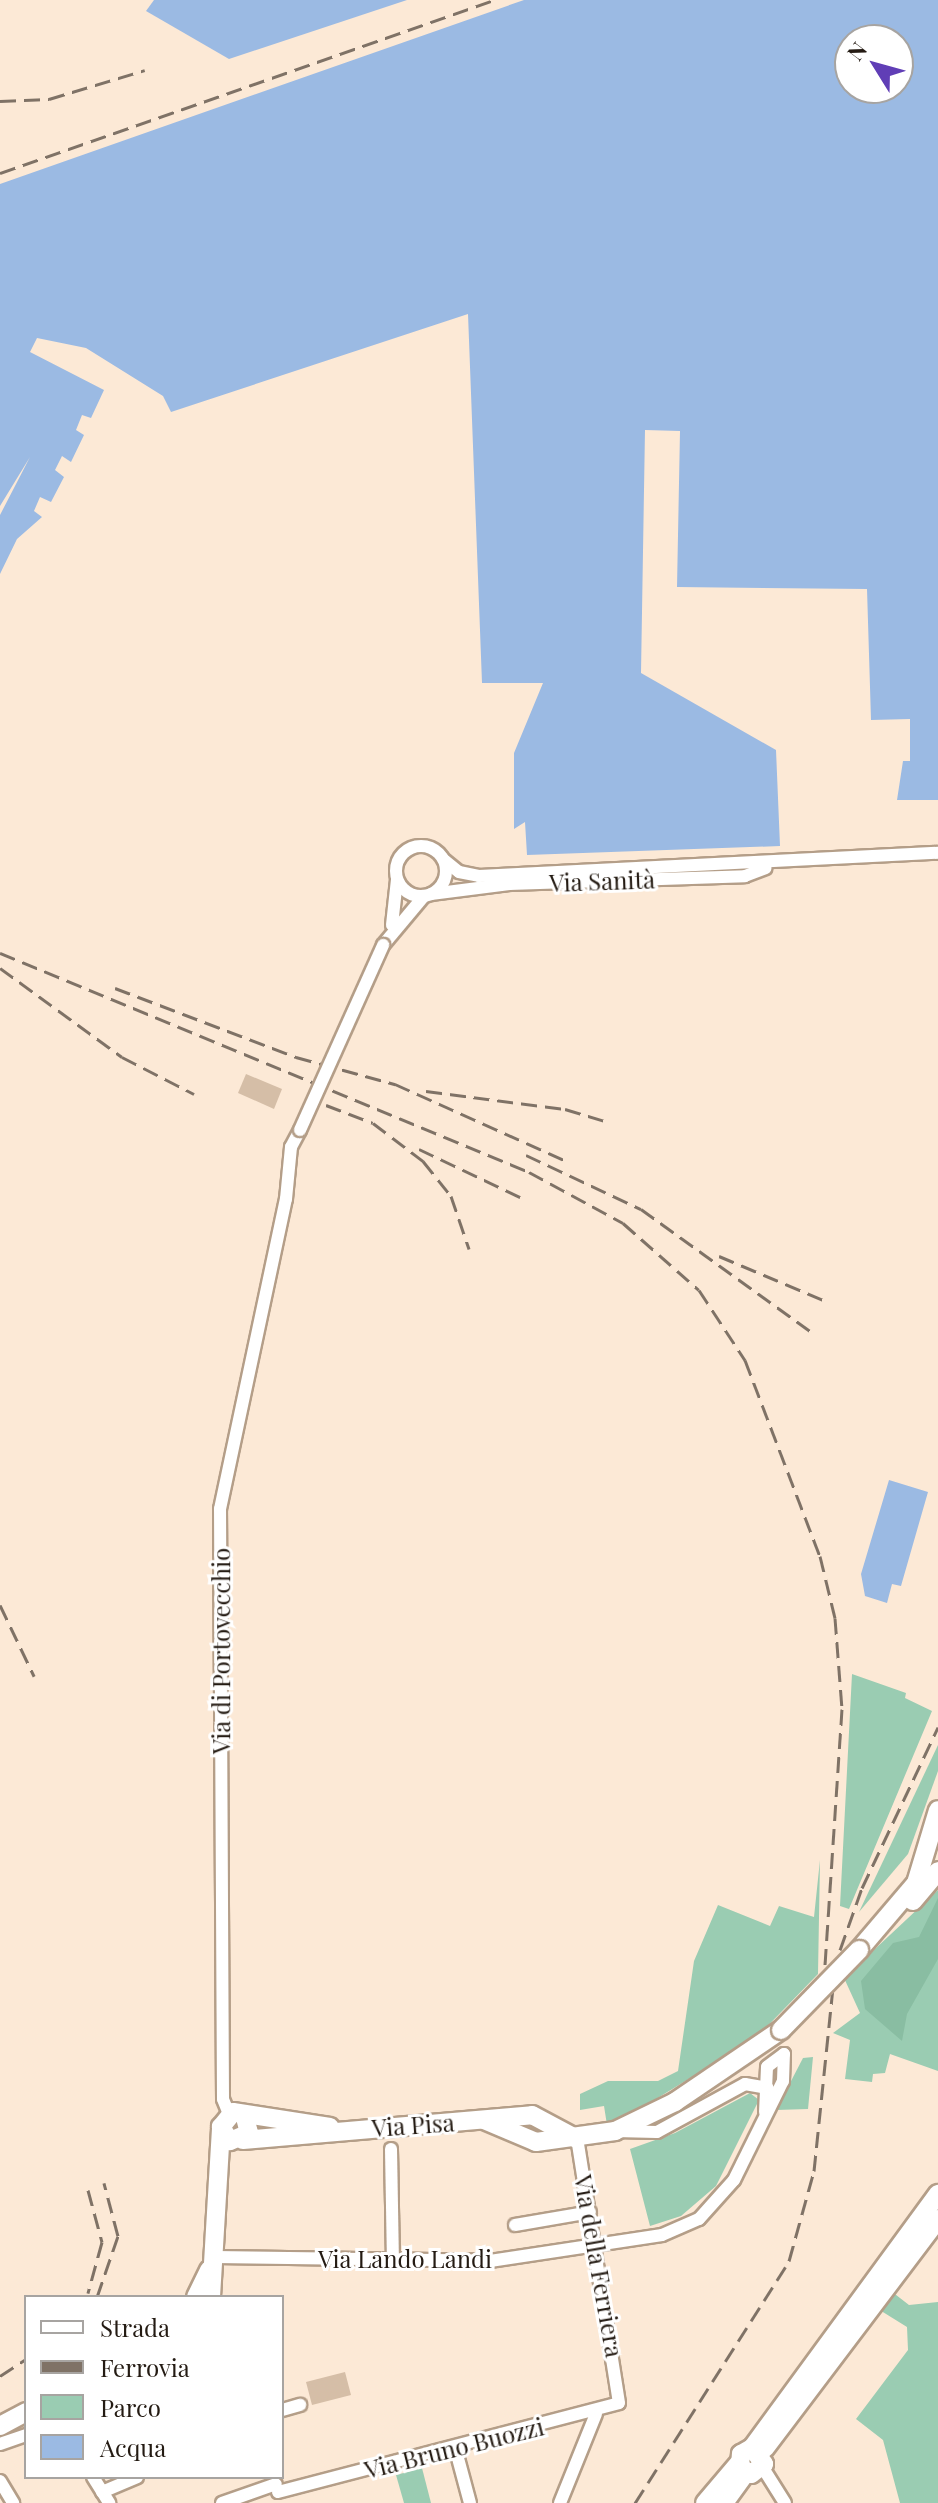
<!DOCTYPE html>
<html>
<head>
<meta charset="utf-8">
<style>
	body { margin:0 }
	#map { position:relative; width:938px; height:2503px; overflow:hidden; background:#fce9d6; font-family:"Playfair Display",serif }
	div>[style] { position:absolute }
	.green>* { inset:0; background:#9accb2 }
	.forest>* { inset:0; background:#89bda2 }
	.water>* { inset:0; background:#9bbae3 }
	.building>* { inset:0; background:#d5bea7 }
	.roads { filter:drop-shadow(2px 0 #b49e88) drop-shadow(-2px 0 #b49e88) drop-shadow(0 2px #b49e88) drop-shadow(0 -2px #b49e88) }
	.street>* { height:12px; margin:-6px; padding:0 6px; transform-origin:6px; border-radius:6px; background:#fff }
	.street>.ring { margin:-6px; padding:0; box-sizing:content-box; background:none; border:12px solid #fff; border-radius:50% }
	.secondary>* { height:18px; margin:-9px; padding:0 9px; transform-origin:9px; border-radius:9px; background:#fff }
	.rail>* { height:3px; margin-top:-1.5px; transform-origin:0; background:repeating-linear-gradient(90deg,#7f7266 0 16px,transparent 0 24px) }
	.bridges { filter:drop-shadow(2px 0 #b49e88) drop-shadow(-2px 0 #b49e88) drop-shadow(0 2px #b49e88) drop-shadow(0 -2px #b49e88) }
	.street-bridge>* { height:12px; margin:-6px; padding:0 6px; transform-origin:6px; border-radius:6px; background:#fff }
	.secondary-bridge>* { height:18px; margin:-9px; padding:0 9px; transform-origin:9px; border-radius:9px; background:#fff }
	span { translate:-50% -50%; white-space:nowrap; text-align:center; line-height:1.15; -webkit-text-stroke:6px #fff; paint-order:stroke }
	.street-label { font-size:24px; color:#241b13 }
	.legend { position:absolute; left:24px; top:2295px; width:260px; height:184px; box-sizing:border-box; background:#fff; border:2px solid #a7a4a1; margin:0; padding:10px 14px; list-style:none; font-size:24px; color:#241b13 }
	.legend li { display:flex; align-items:center; gap:16px; height:40px }
	.legend b { width:40px; border:2px solid #a7a4a1 }
	.north { position:absolute; left:834px; top:24px; width:80px; height:80px; box-sizing:border-box; background:#fff; border:2px solid #a7a4a1; border-radius:50%; rotate:307deg; font-size:22px; font-weight:700; line-height:32px; text-align:center; color:#241b13 }
	.north::after { content:''; display:block; margin:auto; width:28px; height:36px; background:#603eb6; clip-path:polygon(50% 0,100% 100%,50% 72%,0 100%) }
</style>
</head>
<body>
<div id="map">
	<div class="green">
		<i style="clip-path:polygon(852px 1674px,906px 1693px,905px 1698px,932px 1711px,849px 1909px,840px 1906px)"></i>
		<i style="clip-path:polygon(938px 1745px,938px 1771px,908px 1854px,859px 1912px)"></i>
		<i style="clip-path:polygon(820px 1860px,818px 1974px,757px 2037px,656px 2099px,607px 2125px,604px 2106px,580px 2110px,580px 2094px,608px 2081px,658px 2081px,678px 2071px,694px 1961px,718px 1905px,770px 1926px,779px 1906px,814px 1917px)"></i>
		<i style="clip-path:polygon(938px 1890px,938px 2071px,890px 2054px,885px 2073px,873px 2074px,872px 2082px,845px 2079px,850px 2040px,833px 2033px,860px 2013px,844px 1978px)"></i>
		<i style="clip-path:polygon(813px 2057px,808px 2109px,776px 2110px,803px 2058px)"></i>
		<i style="clip-path:polygon(750px 2093px,759px 2100px,716px 2186px,681px 2216px,650px 2226px,630px 2149px,675px 2133px)"></i>
		<i style="clip-path:polygon(891px 2291px,909px 2305px,938px 2302px,938px 2503px,900px 2503px,883px 2440px,856px 2419px,908px 2350px,907px 2327px,878px 2309px)"></i>
		<i style="clip-path:polygon(422px 2468px,431px 2503px,404px 2503px,396px 2475px)"></i>
	</div>
	<div class="forest">
		<i style="clip-path:polygon(938px 1898px,938px 1959px,907px 2014px,902px 2041px,865px 2009px,861px 1981px,893px 1943px,919px 1937px)"></i>
	</div>
	<div class="water">
		<i style="clip-path:polygon(154px 0,407px 0,229px 59px,146px 11px)"></i>
		<i style="clip-path:polygon(evenodd,524px 0,938px 0,938px 800px,897px 800px,903px 761px,910px 761px,910px 719px,871px 720px,867px 589px,677px 587px,680px 431px,645px 430px,641px 673px,776px 750px,780px 846px,527px 855px,525px 822px,514px 829px,514px 753px,543px 683px,482px 683px,468px 314px,171px 412px,163px 396px,86px 348px,37px 338px,30px 352px,104px 390px,91px 418px,82px 415px,76px 430px,84px 435px,71px 462px,62px 456px,55px 470px,64px 477px,51px 502px,40px 497px,34px 511px,42px 517px,17px 539px,0 574px,0 515px,30px 457px,0 506px,0 184px,524px 0,850px 40px,898px 40px,898px 88px,850px 88px,850px 40px)"></i>
		<i style="clip-path:polygon(889px 1480px,928px 1492px,901px 1586px,892px 1584px,887px 1603px,865px 1596px,861px 1574px)"></i>
	</div>
	<div class="building">
		<i style="clip-path:polygon(246px 1074px,282px 1089px,274px 1109px,238px 1093px)"></i>
		<i style="clip-path:polygon(345px 2372px,351px 2395px,312px 2405px,306px 2382px)"></i>
	</div>
	<div class="roads">
		<div class="street">
			<i class="ring" style="left:396px;top:846px;width:38px;height:38px"></i>
			<i style="left:444px;top:860px;width:19px;rotate:39deg"></i>
			<i style="left:459px;top:872px;width:20px;rotate:11deg"></i>
			<i style="left:479px;top:876px;width:460px;rotate:-2.9deg"></i>
			<i style="left:431px;top:894px;width:79px;rotate:-7.3deg"></i>
			<i style="left:509px;top:884px;width:236px;rotate:-1.9deg"></i>
			<i style="left:745px;top:876px;width:22px;rotate:-21deg"></i>
			<i style="left:392px;top:925px;width:45px;rotate:-83.7deg"></i>
			<i style="left:383px;top:945px;width:64px;rotate:-50.1deg"></i>
			<i style="left:229px;top:2114px;width:16px;rotate:-112deg"></i>
			<i style="left:223px;top:2099px;width:590px;rotate:-90.29deg"></i>
			<i style="left:220px;top:1509px;width:317px;rotate:-78deg"></i>
			<i style="left:286px;top:1199px;width:52px;rotate:-84.5deg"></i>
			<i style="left:291px;top:1147px;width:19px;rotate:-62deg"></i>
			<i style="left:615px;top:2131px;width:42px;rotate:1.4deg"></i>
			<i style="left:657px;top:2132px;width:100px;rotate:-28.6deg"></i>
			<i style="left:745px;top:2084px;width:23px;rotate:10deg"></i>
			<i style="left:391px;top:2149px;width:111px;rotate:89deg"></i>
			<i style="left:515px;top:2225px;width:76px;rotate:-9.8deg"></i>
			<i style="left:215px;top:2257px;width:275px;rotate:0.8deg"></i>
			<i style="left:490px;top:2261px;width:174px;rotate:-8.6deg"></i>
			<i style="left:662px;top:2235px;width:40px;rotate:-23.4deg"></i>
			<i style="left:699px;top:2219px;width:52px;rotate:-48.1deg"></i>
			<i style="left:734px;top:2180px;width:110px;rotate:-63.7deg"></i>
			<i style="left:783px;top:2081px;width:27px;rotate:-88deg"></i>
			<i style="left:784px;top:2054px;width:21px;rotate:143deg"></i>
			<i style="left:767px;top:2067px;width:45px;rotate:92.5deg"></i>
			<i style="left:282px;top:2410px;width:19px;rotate:-16deg"></i>
			<i style="left:0;top:2444px;width:28px;rotate:-19deg"></i>
			<i style="left:455px;top:2447px;width:58px;rotate:75deg"></i>
			<i style="left:763px;top:2468px;width:41px;rotate:57.8deg"></i>
			<i style="left:93px;top:2477px;width:31px;rotate:58deg"></i>
			<i style="left:0;top:2481px;width:26px;rotate:59deg"></i>
			<i style="left:102px;top:2492px;width:38px;rotate:-23deg"></i>
			<i style="left:278px;top:2492px;width:352px;rotate:-14.6deg"></i>
			<i style="left:619px;top:2403px;width:267px;rotate:-99deg"></i>
			<i style="left:222px;top:2503px;width:57px;rotate:-19.4deg"></i>
			<i style="left:560px;top:2503px;width:96px;rotate:-68deg"></i>
		</div>
		<div class="secondary">
			<i style="left:913px;top:1901px;width:39px;rotate:-50deg"></i>
			<i style="left:859px;top:1950px;width:88px;rotate:-49.6deg"></i>
			<i style="left:916px;top:1883px;width:76px;rotate:-73.2deg"></i>
			<i style="left:244px;top:2114px;width:20px;rotate:75deg"></i>
			<i style="left:249px;top:2133px;width:21px;rotate:157deg"></i>
			<i style="left:230px;top:2141px;width:17px;rotate:-123deg"></i>
			<i style="left:221px;top:2127px;width:19px;rotate:-51deg"></i>
			<i style="left:233px;top:2112px;width:98px;rotate:8.8deg"></i>
			<i style="left:484px;top:2120px;width:56px;rotate:22.9deg"></i>
			<i style="left:536px;top:2142px;width:80px;rotate:-7.9deg"></i>
			<i style="left:615px;top:2131px;width:67px;rotate:-25.8deg"></i>
			<i style="left:675px;top:2102px;width:128px;rotate:-34.2deg"></i>
			<i style="left:243px;top:2140px;width:290px;rotate:-4.9deg"></i>
			<i style="left:532px;top:2115px;width:51px;rotate:28.1deg"></i>
			<i style="left:196px;top:2297px;width:30px;rotate:-64deg"></i>
			<i style="left:211px;top:2297px;width:170px;rotate:-86.6deg"></i>
			<i style="left:0;top:2426px;width:30px;rotate:-28deg"></i>
			<i style="left:752px;top:2448px;width:20px;rotate:53deg"></i>
			<i style="left:764px;top:2464px;width:16px;rotate:142deg"></i>
			<i style="left:751px;top:2474px;width:13px;rotate:-148deg"></i>
			<i style="left:740px;top:2467px;width:13px;rotate:-86deg"></i>
			<i style="left:741px;top:2454px;width:13px;rotate:-29deg"></i>
			<i style="left:752px;top:2448px;width:315px;rotate:-53.8deg"></i>
			<i style="left:765px;top:2448px;width:287px;rotate:-52.9deg"></i>
			<i style="left:705px;top:2503px;width:52px;rotate:-49.6deg"></i>
			<i style="left:724px;top:2503px;width:37px;rotate:-54deg"></i>
		</div>
	</div>
	<div class="rail">
		<i style="left:0;top:101px;width:49px;rotate:-2.3deg"></i>
		<i style="left:49px;top:99px;width:100px;rotate:-16.8deg"></i>
		<i style="left:0;top:173px;width:523px;rotate:-19.3deg"></i>
		<i style="left:0;top:953px;width:573px;rotate:22.49deg"></i>
		<i style="left:529px;top:1172px;width:107px;rotate:28.5deg"></i>
		<i style="left:623px;top:1223px;width:101px;rotate:41.4deg"></i>
		<i style="left:699px;top:1290px;width:84px;rotate:56.7deg"></i>
		<i style="left:745px;top:1360px;width:210px;rotate:69.1deg"></i>
		<i style="left:820px;top:1556px;width:64px;rotate:76.4deg"></i>
		<i style="left:835px;top:1618px;width:91px;rotate:85.6deg"></i>
		<i style="left:842px;top:1709px;width:258px;rotate:93.8deg"></i>
		<i style="left:0;top:968px;width:151px;rotate:36.1deg"></i>
		<i style="left:122px;top:1057px;width:81px;rotate:27.2deg"></i>
		<i style="left:115px;top:988px;width:194px;rotate:20.9deg"></i>
		<i style="left:296px;top:1057px;width:103px;rotate:15.3deg"></i>
		<i style="left:395px;top:1084px;width:185px;rotate:24.2deg"></i>
		<i style="left:426px;top:1091px;width:140px;rotate:7.4deg"></i>
		<i style="left:565px;top:1109px;width:42px;rotate:16.7deg"></i>
		<i style="left:326px;top:1105px;width:50px;rotate:21deg"></i>
		<i style="left:373px;top:1123px;width:63px;rotate:37.2deg"></i>
		<i style="left:423px;top:1161px;width:45px;rotate:51.3deg"></i>
		<i style="left:451px;top:1196px;width:56px;rotate:71.2deg"></i>
		<i style="left:419px;top:1149px;width:112px;rotate:25.4deg"></i>
		<i style="left:526px;top:1155px;width:127px;rotate:25.2deg"></i>
		<i style="left:641px;top:1209px;width:208px;rotate:35.8deg"></i>
		<i style="left:719px;top:1256px;width:118px;rotate:22.9deg"></i>
		<i style="left:0;top:1605px;width:79px;rotate:64.4deg"></i>
		<i style="left:840px;top:1950px;width:66px;rotate:-70.5deg"></i>
		<i style="left:862px;top:1888px;width:178px;rotate:-64.7deg"></i>
		<i style="left:88px;top:2190px;width:54px;rotate:74.9deg"></i>
		<i style="left:102px;top:2242px;width:53px;rotate:105.4deg"></i>
		<i style="left:97px;top:2297px;width:65px;rotate:-71deg"></i>
		<i style="left:118px;top:2236px;width:55px;rotate:-104.8deg"></i>
		<i style="left:0;top:2376px;width:31px;rotate:-33deg"></i>
		<i style="left:635px;top:2503px;width:287px;rotate:-57.5deg"></i>
		<i style="left:789px;top:2261px;width:93px;rotate:-74.5deg"></i>
		<i style="left:814px;top:2171px;width:186px;rotate:-84.1deg"></i>
	</div>
	<div class="bridges">
		<div class="street-bridge">
			<i style="left:300px;top:1130px;width:203px;rotate:-65.8deg"></i>
		</div>
		<div class="secondary-bridge">
			<i style="left:781px;top:2030px;width:112px;rotate:-45.7deg"></i>
		</div>
	</div>
	<div class="street-label">
		<span style="left:602px;top:881px;rotate:-2deg">Via Sanità</span>
		<span style="left:221px;top:1651px;rotate:-90deg">Via di Portovecchio</span>
		<span style="left:413px;top:2125px;rotate:-4deg">Via Pisa</span>
		<span style="left:405px;top:2259px">Via Lando Landi</span>
		<span style="left:599px;top:2266px;rotate:80deg">Via della Ferriera</span>
		<span style="left:454px;top:2448px;rotate:-14deg">Via Bruno Buozzi</span>
	</div>
	<ul class="legend">
	<li><b style="height:10px;background:#fff"></b>Strada</li>
	<li><b style="height:10px;background:#7f7266"></b>Ferrovia</li>
	<li><b style="height:22px;background:#9accb2"></b>Parco</li>
	<li><b style="height:22px;background:#9bbae3"></b>Acqua</li>
	</ul>
	<div class="north">N</div>
</div>
</body>
</html>
